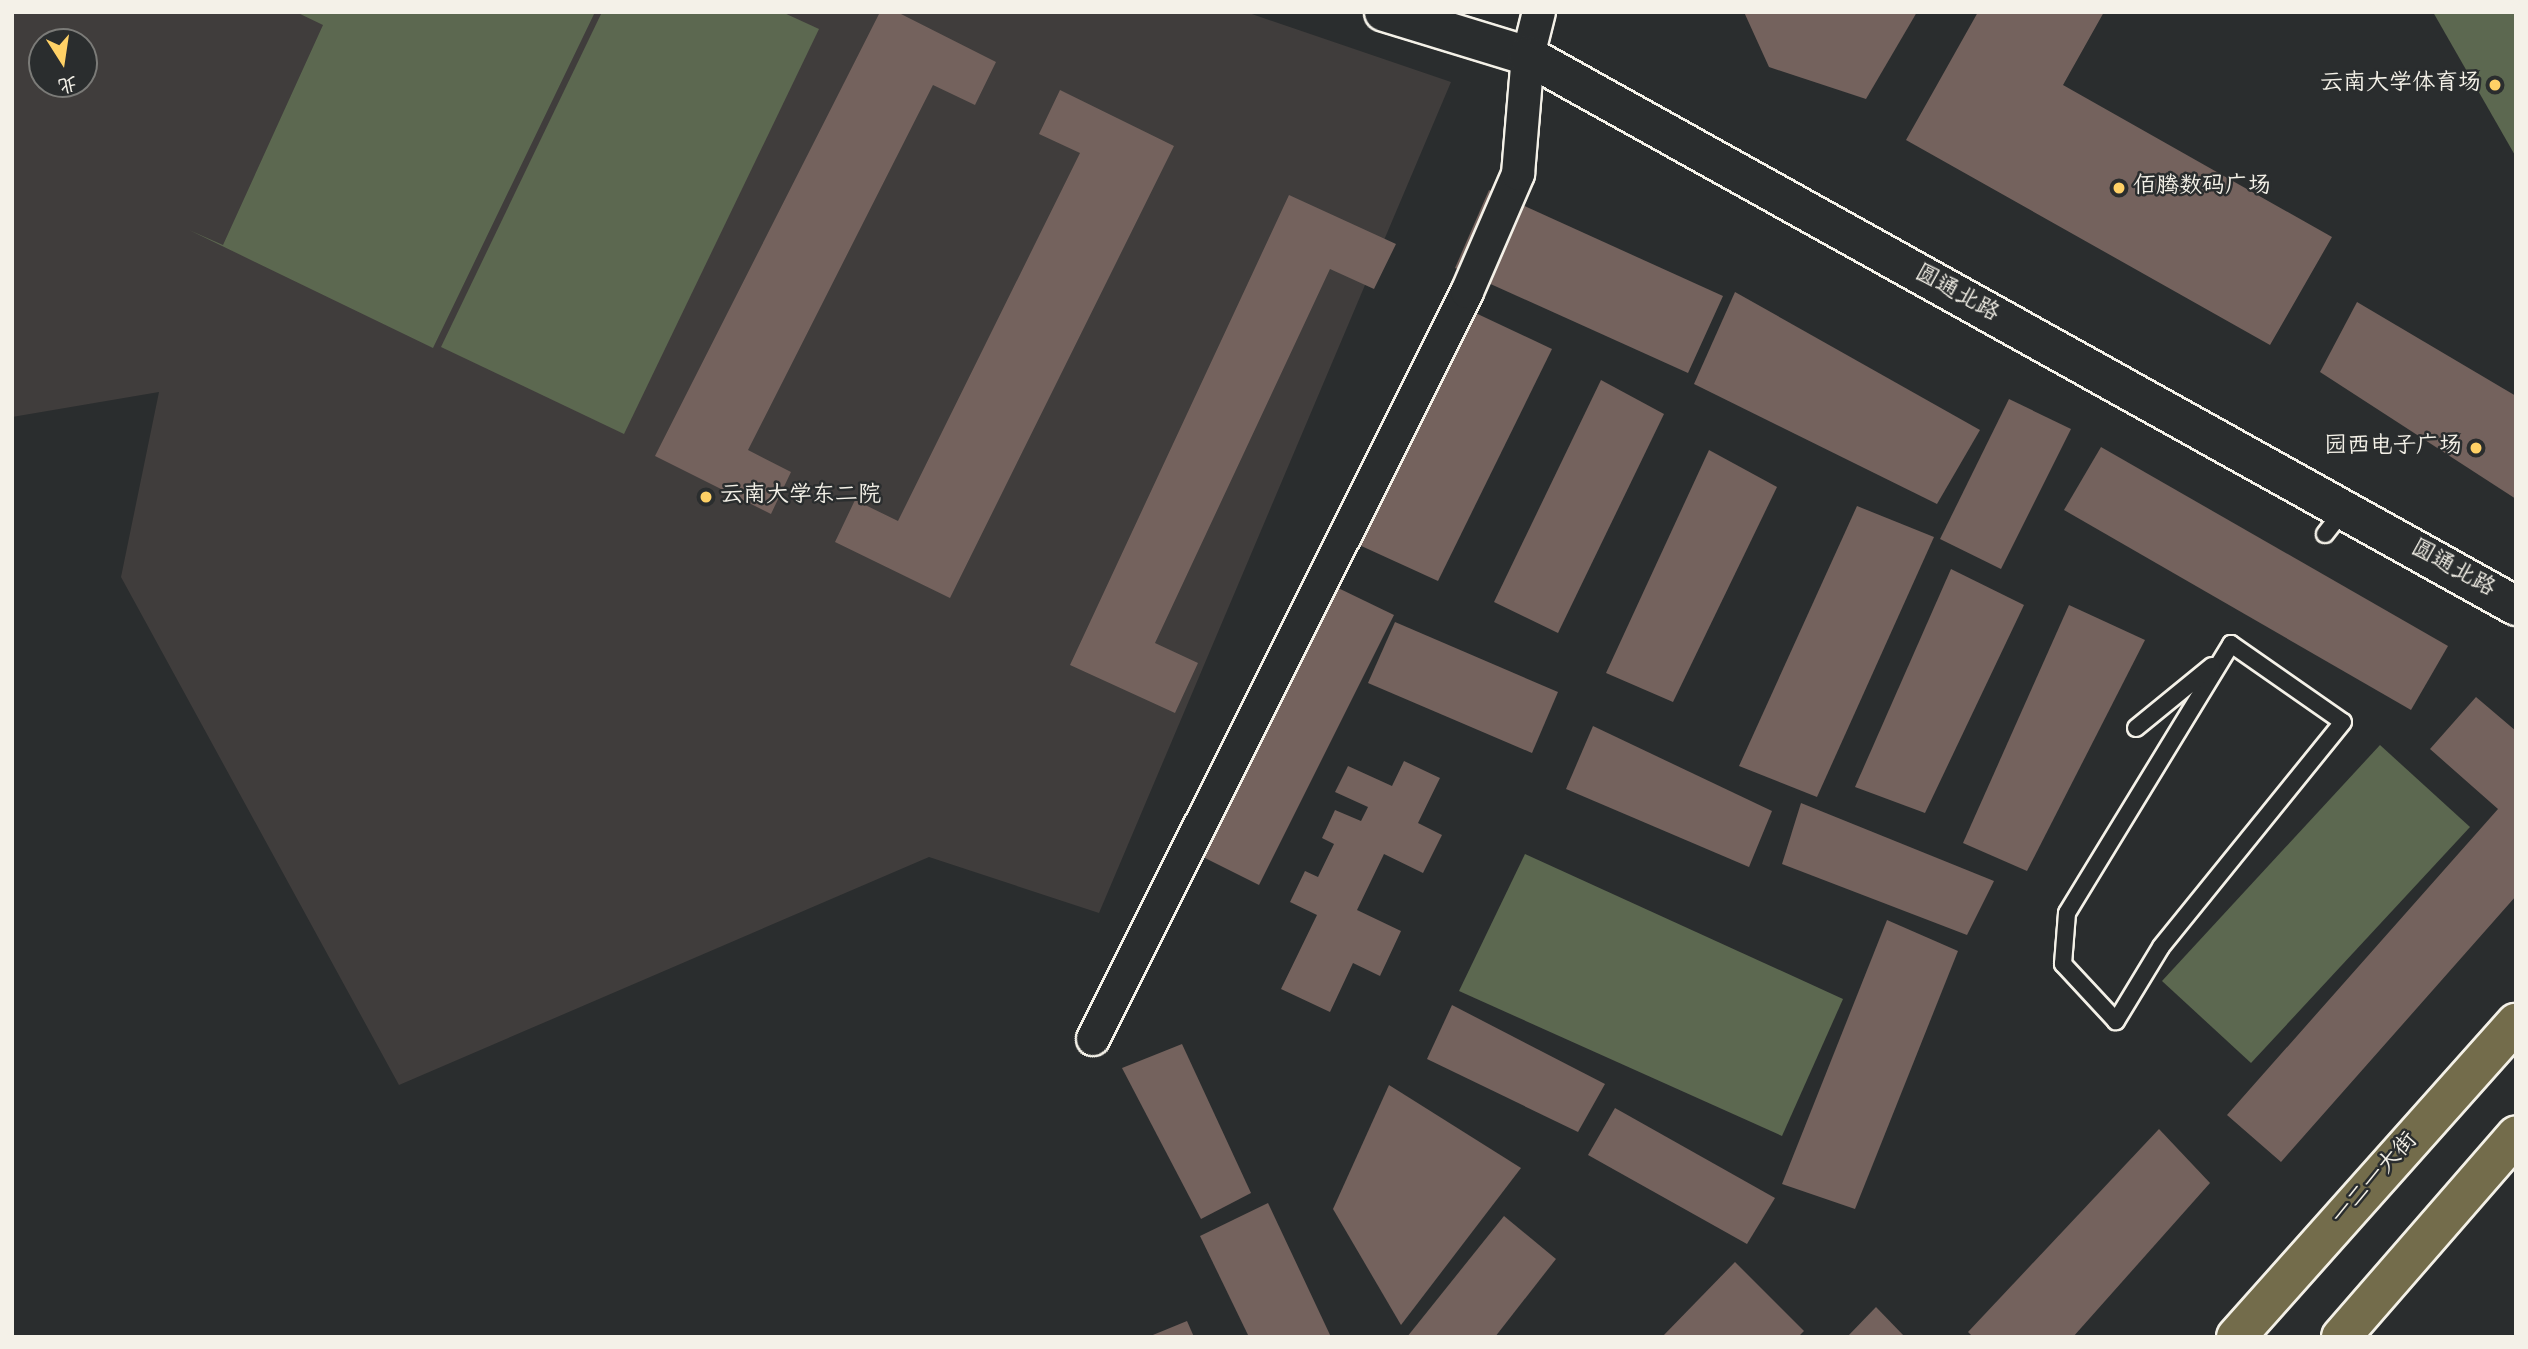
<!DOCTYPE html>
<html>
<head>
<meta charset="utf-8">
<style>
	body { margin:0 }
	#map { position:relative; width:2528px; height:1349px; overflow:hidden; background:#2a2d2e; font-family:"Gochi Hand","LXGW WenKai TC",sans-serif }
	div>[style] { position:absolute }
	.built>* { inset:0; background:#403d3c }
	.green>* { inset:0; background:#5c6850 }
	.building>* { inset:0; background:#74625d }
	.roads { filter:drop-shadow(2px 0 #f4f1e8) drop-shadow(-2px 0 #f4f1e8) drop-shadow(0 2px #f4f1e8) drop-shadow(0 -2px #f4f1e8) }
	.service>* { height:16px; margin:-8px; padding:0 8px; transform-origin:8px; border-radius:8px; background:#2a2d2e }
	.minor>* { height:32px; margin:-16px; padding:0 16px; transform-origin:16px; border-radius:16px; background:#2a2d2e }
	.secondary>* { height:38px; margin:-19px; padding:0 19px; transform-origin:19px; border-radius:19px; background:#2a2d2e }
	.primary>* { height:38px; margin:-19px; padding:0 19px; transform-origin:19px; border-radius:19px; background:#736c4b }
	.dots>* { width:19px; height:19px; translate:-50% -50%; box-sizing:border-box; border:4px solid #2a2d2e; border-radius:50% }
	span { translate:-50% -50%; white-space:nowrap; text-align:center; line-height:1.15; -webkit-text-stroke:5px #2a2d2e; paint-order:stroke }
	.poi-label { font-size:23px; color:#f4f1e8 }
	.right { translate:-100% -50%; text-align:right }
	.left { translate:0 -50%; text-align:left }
	.street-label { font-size:23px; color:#f4f1e8 }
	.frame { position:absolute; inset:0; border:14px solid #f4f1e8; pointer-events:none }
	.north { position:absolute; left:28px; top:28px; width:70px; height:70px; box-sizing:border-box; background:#2a2d2e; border:2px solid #7b7b78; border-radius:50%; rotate:168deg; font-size:19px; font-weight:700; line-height:28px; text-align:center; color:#f4f1e8 }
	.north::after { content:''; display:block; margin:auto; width:24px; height:32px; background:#ffd166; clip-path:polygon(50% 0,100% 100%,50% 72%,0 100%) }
</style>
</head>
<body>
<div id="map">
	<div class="built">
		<i style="clip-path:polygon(evenodd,12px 12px,1246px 12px,1451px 82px,1099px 913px,929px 857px,399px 1085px,121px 577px,159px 392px,12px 417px,12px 12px,42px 42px,84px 42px,84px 84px,42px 84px,42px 42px)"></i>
	</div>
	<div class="green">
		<i style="clip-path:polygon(296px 12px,595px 12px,433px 348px,189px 230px,223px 245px,323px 25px)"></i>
		<i style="clip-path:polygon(602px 12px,782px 12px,819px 29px,624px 434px,441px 347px)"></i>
		<i style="clip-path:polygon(2433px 12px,2516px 12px,2516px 157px)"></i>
		<i style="clip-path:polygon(2380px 745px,2470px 827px,2251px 1063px,2162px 981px)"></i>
		<i style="clip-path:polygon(1525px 854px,1843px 999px,1782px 1136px,1459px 991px)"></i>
	</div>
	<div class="building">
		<i style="clip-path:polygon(880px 12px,897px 12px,996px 62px,975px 105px,933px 85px,748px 450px,791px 472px,771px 514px,655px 456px)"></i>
		<i style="clip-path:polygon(1744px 12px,1917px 12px,1866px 99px,1769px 67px)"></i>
		<i style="clip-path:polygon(1978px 12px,2104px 12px,2063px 85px,2332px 237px,2270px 345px,1906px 140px)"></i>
		<i style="clip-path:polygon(1060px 90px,1174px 146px,950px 598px,835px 542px,855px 500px,898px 521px,1080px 153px,1039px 134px)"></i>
		<i style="clip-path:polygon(1489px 190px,1723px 296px,1688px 373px,1455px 268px)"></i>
		<i style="clip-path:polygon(1289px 195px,1396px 244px,1374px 289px,1330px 269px,1155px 643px,1198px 663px,1175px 713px,1070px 665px)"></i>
		<i style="clip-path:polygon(1735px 292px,1980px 430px,1937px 504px,1694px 384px)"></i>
		<i style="clip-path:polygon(2357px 302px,2516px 396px,2516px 499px,2320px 372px)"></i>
		<i style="clip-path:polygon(1467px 309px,1552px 349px,1438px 581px,1357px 544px)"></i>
		<i style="clip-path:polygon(1601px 380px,1664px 414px,1558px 633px,1494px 602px)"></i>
		<i style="clip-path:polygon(2009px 399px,2071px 429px,2001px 569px,1940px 539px)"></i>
		<i style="clip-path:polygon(2101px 447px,2448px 646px,2411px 710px,2064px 510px)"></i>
		<i style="clip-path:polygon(1709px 450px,1777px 487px,1673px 702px,1606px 673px)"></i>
		<i style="clip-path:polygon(1857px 506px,1934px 537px,1817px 797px,1739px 766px)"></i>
		<i style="clip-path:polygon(1951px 569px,2024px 605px,1925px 813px,1855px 787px)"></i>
		<i style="clip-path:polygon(1334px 586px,1394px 615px,1259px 885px,1199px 855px)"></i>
		<i style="clip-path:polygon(2069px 605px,2145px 640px,2027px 871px,1963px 843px)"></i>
		<i style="clip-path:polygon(1395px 622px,1558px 692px,1532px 753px,1368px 683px)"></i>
		<i style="clip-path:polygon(2476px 697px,2516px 731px,2516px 896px,2281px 1162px,2227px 1115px,2498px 809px,2430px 749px)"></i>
		<i style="clip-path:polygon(1593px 726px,1772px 811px,1749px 867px,1566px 789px)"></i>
		<i style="clip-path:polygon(1404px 761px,1440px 778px,1418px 823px,1442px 835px,1423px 873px,1384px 854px,1357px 910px,1401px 931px,1380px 976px,1353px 963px,1330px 1012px,1281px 989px,1317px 915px,1290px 902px,1305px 871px,1318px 877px,1334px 844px,1322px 838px,1335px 810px,1361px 821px,1368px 807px,1335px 792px,1348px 766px,1392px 786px)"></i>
		<i style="clip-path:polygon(1801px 803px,1994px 881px,1967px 935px,1782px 864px)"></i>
		<i style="clip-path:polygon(1887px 920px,1958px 951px,1855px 1209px,1782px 1184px)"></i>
		<i style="clip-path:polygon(1452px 1005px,1605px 1084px,1578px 1132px,1427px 1059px)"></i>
		<i style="clip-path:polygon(1182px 1044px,1251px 1193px,1201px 1219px,1122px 1068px)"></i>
		<i style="clip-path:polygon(1389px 1085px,1521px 1168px,1401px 1325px,1333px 1209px)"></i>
		<i style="clip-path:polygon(1615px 1108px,1775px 1198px,1747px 1244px,1588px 1155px)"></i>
		<i style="clip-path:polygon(2159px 1129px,2210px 1183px,2073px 1337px,1973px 1337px,1968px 1332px)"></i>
		<i style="clip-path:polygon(1268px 1203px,1331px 1337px,1249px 1337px,1200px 1236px)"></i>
		<i style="clip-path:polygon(1504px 1216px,1556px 1259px,1495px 1337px,1407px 1337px)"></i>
		<i style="clip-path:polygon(1735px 1262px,1804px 1331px,1798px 1337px,1662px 1337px)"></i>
		<i style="clip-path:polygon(1876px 1307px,1905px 1337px,1847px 1337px)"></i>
		<i style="clip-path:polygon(1187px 1321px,1194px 1337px,1148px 1337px)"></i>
	</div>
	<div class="roads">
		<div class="service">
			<i style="left:2325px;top:534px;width:31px;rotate:-52deg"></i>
			<i style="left:2231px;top:644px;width:136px;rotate:34.9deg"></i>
			<i style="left:2343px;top:722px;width:289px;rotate:129deg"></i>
			<i style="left:2161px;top:947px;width:87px;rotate:121.3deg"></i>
			<i style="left:2116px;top:1021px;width:78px;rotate:-132.9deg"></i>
			<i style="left:2063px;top:964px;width:51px;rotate:-85.5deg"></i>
			<i style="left:2067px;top:913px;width:315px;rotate:-58.6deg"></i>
			<i style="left:2136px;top:728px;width:98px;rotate:-39.2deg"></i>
		</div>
		<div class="minor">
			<i style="left:1093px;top:1039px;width:835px;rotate:-63.4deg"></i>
			<i style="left:1467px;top:292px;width:129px;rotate:-66.6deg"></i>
			<i style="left:1518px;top:174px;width:118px;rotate:-85.2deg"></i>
			<i style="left:1528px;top:56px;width:45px;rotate:-76deg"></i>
		</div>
		<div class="secondary">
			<i style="left:1384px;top:12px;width:151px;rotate:17deg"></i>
			<i style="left:1528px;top:56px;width:1131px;rotate:29.1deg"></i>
		</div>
		<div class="primary">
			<i style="left:2236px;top:1337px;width:421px;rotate:-48.3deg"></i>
			<i style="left:2341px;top:1337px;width:267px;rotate:-49deg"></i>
		</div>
	</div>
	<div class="dots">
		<i style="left:2495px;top:85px;background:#ffd166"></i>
		<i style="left:2119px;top:188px;background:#ffd166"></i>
		<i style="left:2476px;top:448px;background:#ffd166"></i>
		<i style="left:706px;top:497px;background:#ffd166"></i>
	</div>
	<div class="poi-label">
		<span class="right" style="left:2481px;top:85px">云南大学体育场</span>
		<span class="left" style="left:2133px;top:188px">佰腾数码广场</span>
		<span class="right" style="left:2462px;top:448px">园西电子广场</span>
		<span class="left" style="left:720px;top:497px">云南大学东二院</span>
	</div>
	<div class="street-label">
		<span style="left:1956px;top:295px;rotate:29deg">圆通北路</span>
		<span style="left:2452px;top:570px;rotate:29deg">圆通北路</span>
		<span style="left:2376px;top:1180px;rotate:-48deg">一二一大街</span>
	</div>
	<div class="frame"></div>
	<div class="north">北</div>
</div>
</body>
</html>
